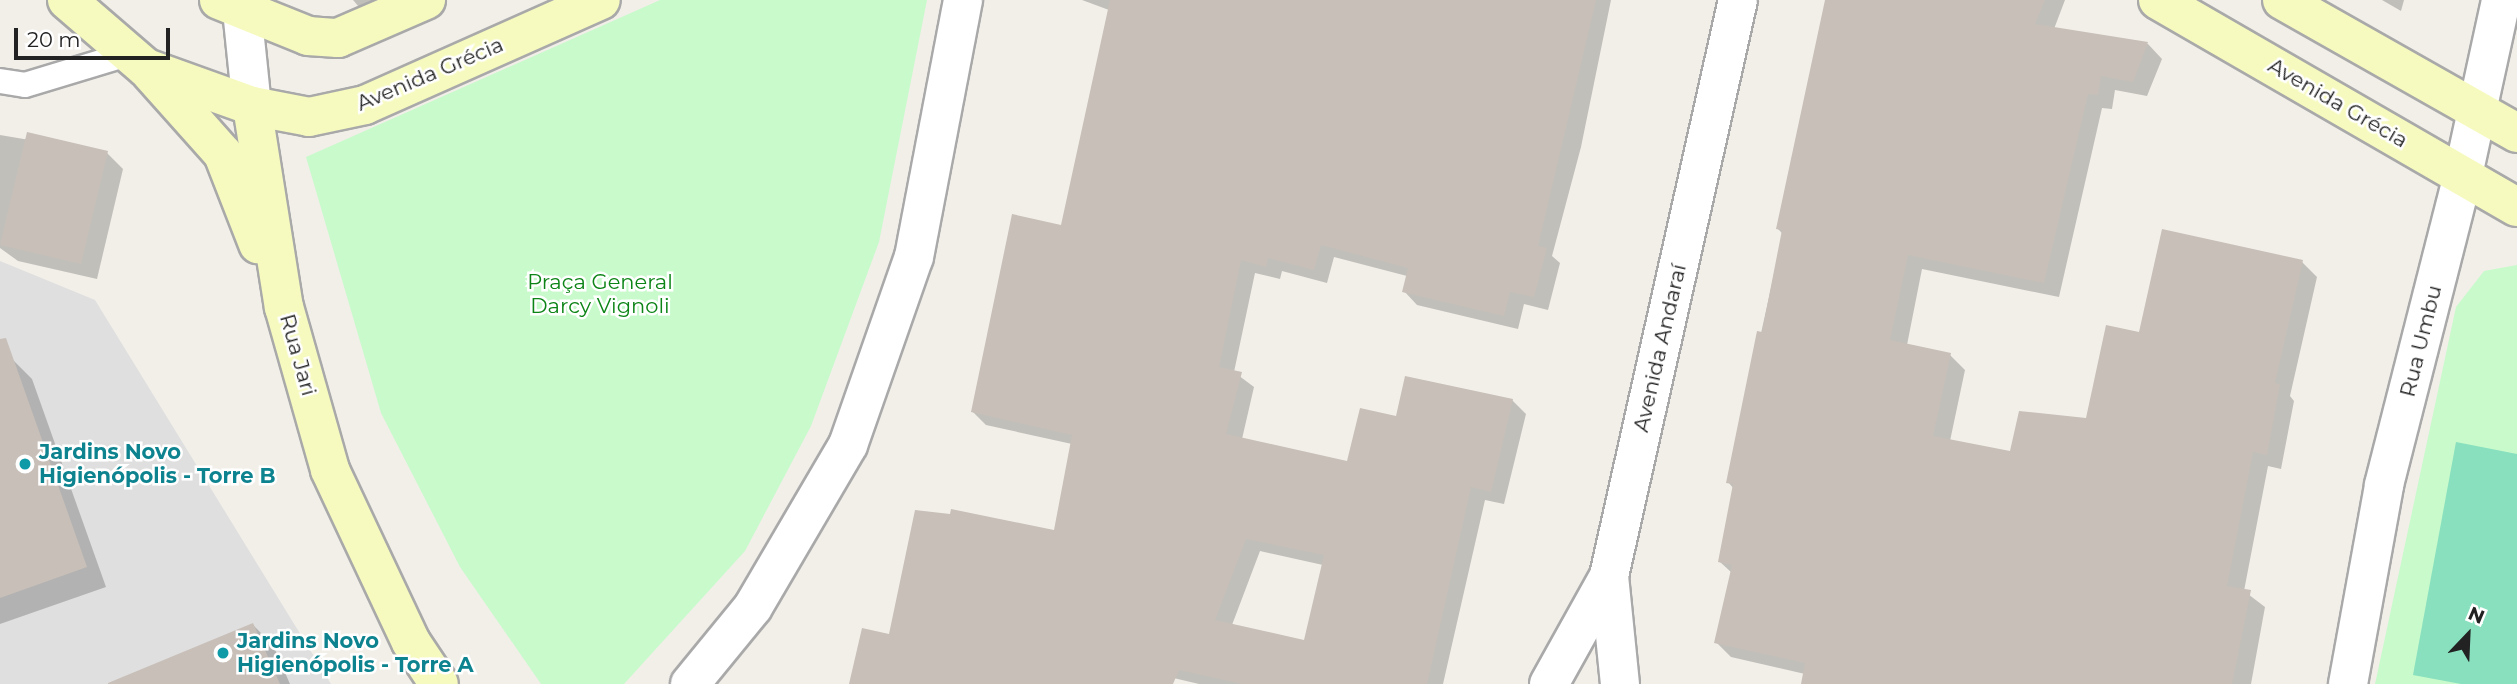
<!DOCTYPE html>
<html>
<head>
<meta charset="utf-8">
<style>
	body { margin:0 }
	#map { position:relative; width:2517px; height:684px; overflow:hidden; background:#f2efe9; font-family:Montserrat,sans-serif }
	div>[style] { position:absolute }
	.residential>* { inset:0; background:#e0dfdf }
	.park>* { inset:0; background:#c8facc }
	.pitch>* { inset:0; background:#88e0be }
	.shadow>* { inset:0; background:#0003 }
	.building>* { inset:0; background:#c7bfb8 }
	.roads { filter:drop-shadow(2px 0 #a9a9a9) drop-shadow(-2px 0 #a9a9a9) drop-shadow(0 2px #a9a9a9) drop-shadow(0 -2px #a9a9a9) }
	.lane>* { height:24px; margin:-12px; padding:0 12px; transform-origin:12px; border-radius:12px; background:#fff }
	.street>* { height:38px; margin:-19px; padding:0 19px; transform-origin:19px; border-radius:19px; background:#fff }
	.secondary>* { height:38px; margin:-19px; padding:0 19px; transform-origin:19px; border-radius:19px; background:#f7fabf }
	.dots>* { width:19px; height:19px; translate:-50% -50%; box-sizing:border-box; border:4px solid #fff; border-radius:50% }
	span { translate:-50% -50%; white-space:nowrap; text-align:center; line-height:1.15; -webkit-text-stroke:5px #fff; paint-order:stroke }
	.street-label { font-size:21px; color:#222 }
	.park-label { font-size:21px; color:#0c8416 }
	.culture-label { font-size:21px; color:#0d838f; font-weight:700 }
	.left { translate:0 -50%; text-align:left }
	.north { position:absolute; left:2433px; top:600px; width:70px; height:70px; -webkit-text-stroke:5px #fff; paint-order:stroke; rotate:23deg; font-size:19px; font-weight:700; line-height:28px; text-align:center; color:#222 }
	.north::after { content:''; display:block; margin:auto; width:24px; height:32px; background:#222; clip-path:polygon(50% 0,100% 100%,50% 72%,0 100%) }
	.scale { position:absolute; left:14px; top:28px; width:156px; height:32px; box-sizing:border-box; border:4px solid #222; border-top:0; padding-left:9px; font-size:21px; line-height:24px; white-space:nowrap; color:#222; -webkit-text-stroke:5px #fff; paint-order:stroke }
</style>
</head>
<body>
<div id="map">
	<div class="residential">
		<i style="clip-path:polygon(0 261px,95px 300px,331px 684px,0 684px)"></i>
	</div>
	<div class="park">
		<i style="clip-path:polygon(660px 0,927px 0,879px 242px,811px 426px,745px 551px,624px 684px,541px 684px,460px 567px,381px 413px,306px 157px)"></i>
		<i style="clip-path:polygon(2517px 265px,2517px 684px,2375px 684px,2456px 307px,2484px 271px)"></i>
	</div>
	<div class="pitch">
		<i style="clip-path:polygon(2456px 442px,2517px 454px,2517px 684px,2461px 684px,2413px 675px)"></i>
	</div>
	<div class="shadow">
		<i style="clip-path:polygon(353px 0,425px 0,372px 22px)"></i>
		<i style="clip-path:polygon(evenodd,1082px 0,1611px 0,1581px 147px,1552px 256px,1560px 263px,1548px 310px,1524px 304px,1518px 329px,1417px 305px,1404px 291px,1407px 276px,1334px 257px,1327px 283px,1282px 271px,1280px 279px,1255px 273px,1234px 372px,1254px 387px,1242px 439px,1349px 463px,1397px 418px,1512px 400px,1526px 414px,1504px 504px,1485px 500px,1443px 684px,1199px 684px,1165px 676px,1162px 684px,850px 684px,891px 636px,1055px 532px,1072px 444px,986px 425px,972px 411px,1063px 227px,1109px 10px,1082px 0,1260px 551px,1323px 565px,1306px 642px,1232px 625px,1260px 551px)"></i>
		<i style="clip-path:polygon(1826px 0,2065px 0,2054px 29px,2148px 44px,2162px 59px,2147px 96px,2115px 90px,2112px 109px,2102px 108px,2059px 297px,1922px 269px,1907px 345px,1950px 355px,1965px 370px,1950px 441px,2012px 453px,2087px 420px,2141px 334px,2302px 262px,2317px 277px,2290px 396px,2294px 401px,2281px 469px,2268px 466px,2244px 591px,2265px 607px,2251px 684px,1803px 684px,1805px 674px,1731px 657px,1716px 642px,1732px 573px,1719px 561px,1734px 489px,1728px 482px,1783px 234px,1777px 228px)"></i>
		<i style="clip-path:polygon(2382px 0,2404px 0,2401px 11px)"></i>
		<i style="clip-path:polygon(0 135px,107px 153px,123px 169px,97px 279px,18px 261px,0 248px)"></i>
		<i style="clip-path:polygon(12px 359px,32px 379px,106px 587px,0 624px,0 363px)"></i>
		<i style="clip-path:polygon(253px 625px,273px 645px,290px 684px,110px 684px)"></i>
	</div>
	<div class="building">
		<i style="clip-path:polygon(evenodd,1110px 0,1596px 0,1538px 246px,1547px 248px,1534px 297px,1510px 292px,1504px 316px,1402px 292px,1408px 268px,1321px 245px,1314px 270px,1268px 258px,1266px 267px,1241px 260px,1219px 367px,1242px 372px,1226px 434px,1347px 461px,1360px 408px,1396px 416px,1405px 376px,1513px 399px,1491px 492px,1471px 487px,1427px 684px,1242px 684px,1179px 670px,1173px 684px,849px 684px,862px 628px,889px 634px,915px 510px,950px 514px,951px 509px,1054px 530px,1072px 435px,971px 412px,1012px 214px,1061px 225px,1110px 0,1246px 539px,1324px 555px,1304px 640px,1215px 620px,1246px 539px)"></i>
		<i style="clip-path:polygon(1825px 0,2045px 0,2035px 24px,2148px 42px,2133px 82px,2101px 76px,2098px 95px,2088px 94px,2044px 283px,1908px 255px,1890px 340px,1951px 353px,1933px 436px,2010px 451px,2019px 411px,2086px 418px,2106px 325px,2139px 332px,2162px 229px,2303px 260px,2275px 383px,2280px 384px,2267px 455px,2253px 452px,2227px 586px,2251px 590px,2232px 684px,1801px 684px,1805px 663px,1714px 643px,1732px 565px,1718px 562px,1733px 484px,1726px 483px,1757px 331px,1762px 332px,1782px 230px,1776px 229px)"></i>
		<i style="clip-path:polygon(27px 132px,108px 151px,81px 264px,0 245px)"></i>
		<i style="clip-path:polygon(6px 338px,87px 567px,0 598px,0 339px)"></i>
		<i style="clip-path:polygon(253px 623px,280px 684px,108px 684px,108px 683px)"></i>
	</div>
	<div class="roads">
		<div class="lane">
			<i style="left:0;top:81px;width:25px;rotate:9deg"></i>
			<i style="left:25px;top:85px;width:107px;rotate:-16.9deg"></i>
		</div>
		<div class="street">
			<i style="left:241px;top:0;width:107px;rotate:84.1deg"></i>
			<i style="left:1609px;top:576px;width:109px;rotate:84.2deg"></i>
			<i style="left:690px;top:684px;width:99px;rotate:-50.7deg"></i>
			<i style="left:753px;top:607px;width:188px;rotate:-59.6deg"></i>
			<i style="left:848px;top:445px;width:199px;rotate:-70.7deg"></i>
			<i style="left:914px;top:257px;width:262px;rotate:-79.2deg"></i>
			<i style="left:1549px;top:684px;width:124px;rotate:-60.9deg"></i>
			<i style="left:1609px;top:576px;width:590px;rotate:-77.38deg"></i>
			<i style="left:2348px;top:684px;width:202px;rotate:-79.7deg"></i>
			<i style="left:2384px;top:485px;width:320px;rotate:-75.7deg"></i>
			<i style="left:2463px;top:175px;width:179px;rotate:-77.7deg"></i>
		</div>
		<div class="secondary">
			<i style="left:67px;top:0;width:104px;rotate:40.7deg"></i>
			<i style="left:146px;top:68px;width:113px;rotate:19.7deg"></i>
			<i style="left:252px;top:106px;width:58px;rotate:10.9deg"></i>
			<i style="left:309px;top:117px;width:57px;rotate:-12.1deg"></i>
			<i style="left:365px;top:105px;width:258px;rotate:-24deg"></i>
			<i style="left:219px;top:0;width:96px;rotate:22deg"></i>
			<i style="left:308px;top:36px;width:30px;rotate:4deg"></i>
			<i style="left:338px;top:38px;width:96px;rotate:-23.4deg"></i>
			<i style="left:2158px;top:0;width:414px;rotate:30deg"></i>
			<i style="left:2282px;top:0;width:270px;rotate:29.5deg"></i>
			<i style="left:150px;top:72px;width:110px;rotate:48.3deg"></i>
			<i style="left:223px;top:154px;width:97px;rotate:68.7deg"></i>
			<i style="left:252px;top:106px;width:204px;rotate:81deg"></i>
			<i style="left:284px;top:307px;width:169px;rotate:74.2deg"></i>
			<i style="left:330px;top:470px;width:190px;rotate:64.8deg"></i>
			<i style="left:411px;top:642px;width:50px;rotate:56.3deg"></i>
		</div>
	</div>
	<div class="dots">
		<i style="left:25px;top:464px;background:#0f9aa8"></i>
		<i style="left:223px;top:653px;background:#0f9aa8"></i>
	</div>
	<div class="street-label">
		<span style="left:430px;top:74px;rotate:-23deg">Avenida Grécia</span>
		<span style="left:2338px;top:103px;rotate:30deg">Avenida Grécia</span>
		<span style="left:2421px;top:341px;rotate:-76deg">Rua Umbu</span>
		<span style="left:1660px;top:348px;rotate:-77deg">Avenida Andaraí</span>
		<span style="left:298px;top:355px;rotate:74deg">Rua Jari</span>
	</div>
	<div class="park-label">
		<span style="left:600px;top:294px">Praça General<br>Darcy Vignoli</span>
	</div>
	<div class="culture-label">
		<span class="left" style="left:39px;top:464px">Jardins Novo<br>Higienópolis - Torre B</span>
		<span class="left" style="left:237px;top:653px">Jardins Novo<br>Higienópolis - Torre A</span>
	</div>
	<div class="north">N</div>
	<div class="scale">20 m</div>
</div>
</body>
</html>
